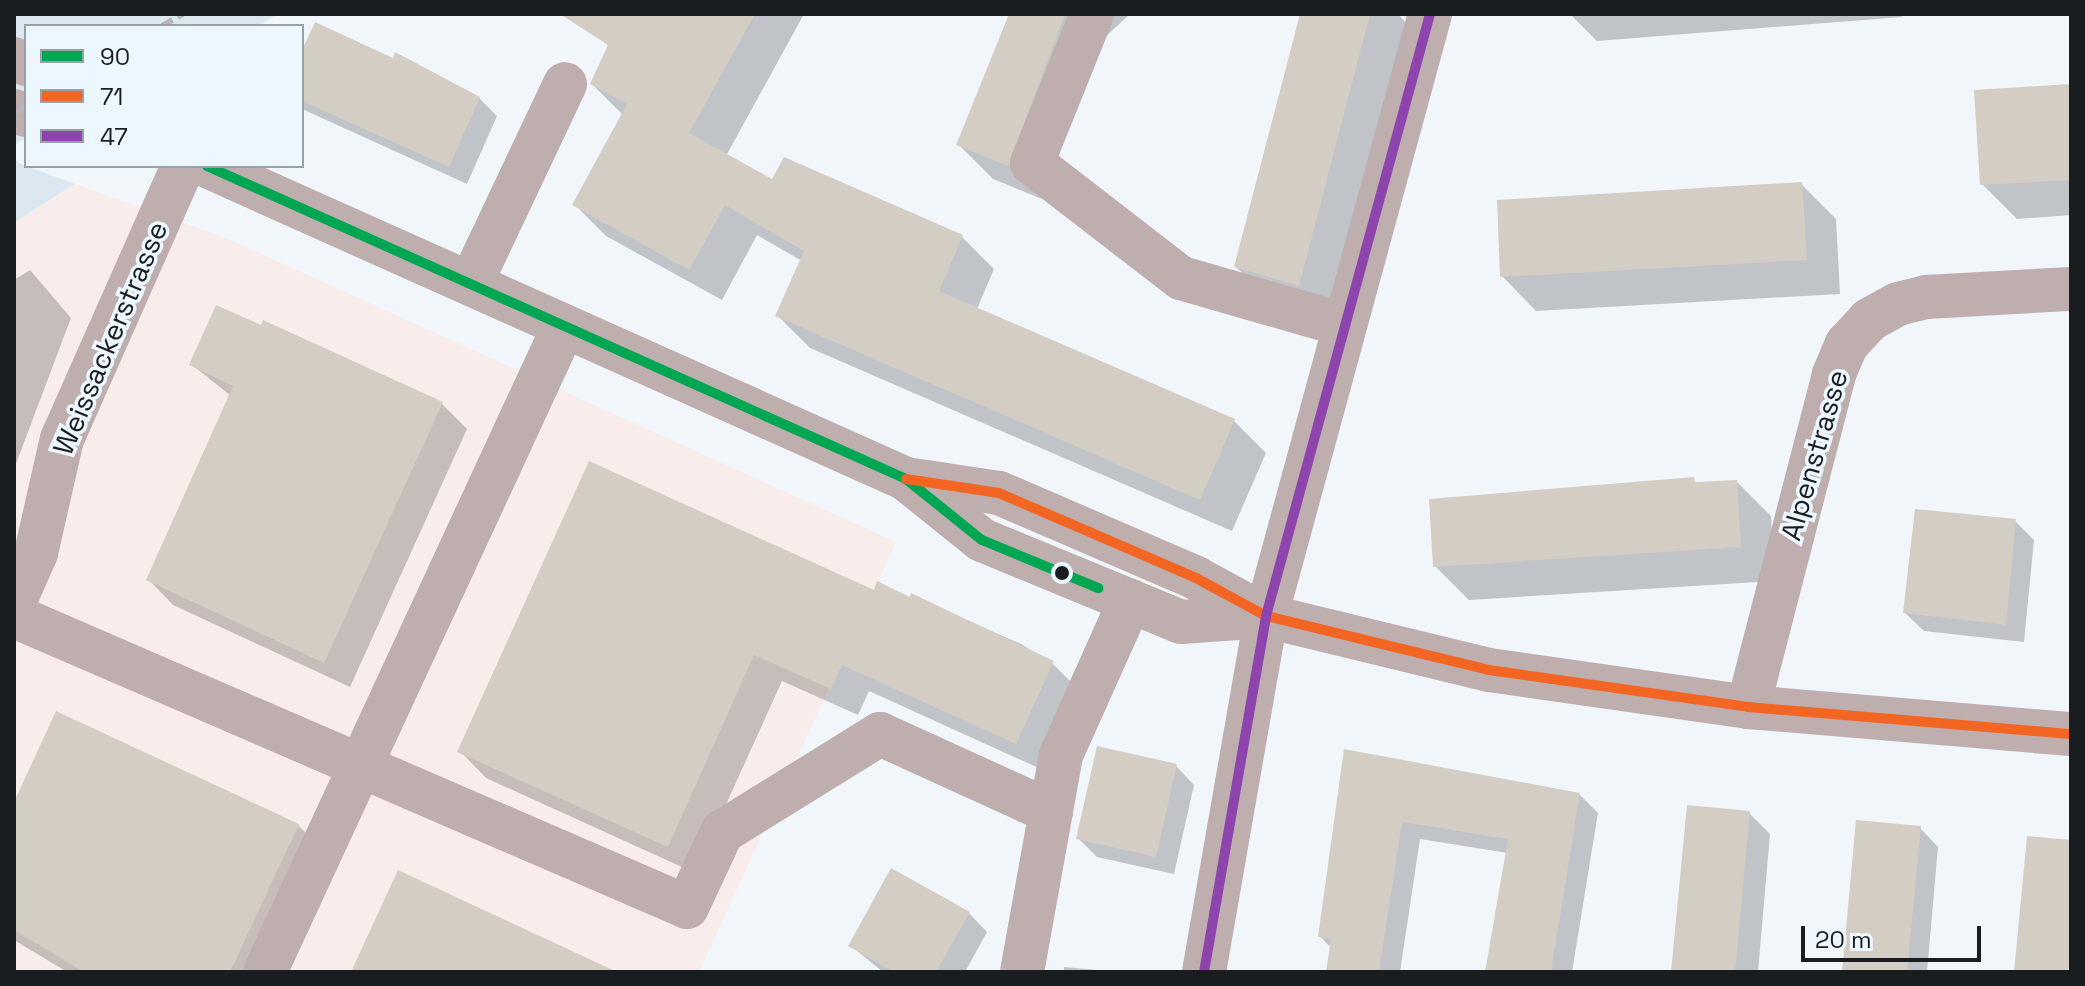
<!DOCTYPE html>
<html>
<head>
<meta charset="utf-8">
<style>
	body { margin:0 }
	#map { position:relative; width:2085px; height:986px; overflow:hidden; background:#f1f6fb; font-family:"Space Grotesk",sans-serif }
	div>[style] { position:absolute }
	.built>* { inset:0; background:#dce8f0 }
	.industrial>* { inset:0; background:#f8edea }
	.shadow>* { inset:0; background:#0003 }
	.building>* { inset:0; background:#d4cdc3 }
	.minor>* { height:44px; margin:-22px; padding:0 22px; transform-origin:22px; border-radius:22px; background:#beaeae }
	.rail>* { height:6px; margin-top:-3px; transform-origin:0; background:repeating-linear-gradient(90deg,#bab6ba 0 12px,transparent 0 18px) }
	.bus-1>* { height:10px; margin:-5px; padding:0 5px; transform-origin:5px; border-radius:5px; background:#00a651 }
	.bus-2>* { height:10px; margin:-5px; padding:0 5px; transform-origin:5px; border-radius:5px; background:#f26522 }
	.bus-3>* { height:10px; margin:-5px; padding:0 5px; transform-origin:5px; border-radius:5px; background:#8e44ad }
	.dots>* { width:22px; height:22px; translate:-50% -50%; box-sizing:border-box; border:4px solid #edf7ff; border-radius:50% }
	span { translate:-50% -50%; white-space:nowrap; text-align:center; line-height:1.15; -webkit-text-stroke:7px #edf7ff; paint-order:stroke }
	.street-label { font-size:28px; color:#1a1d20 }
	.frame { position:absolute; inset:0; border:16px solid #1a1d20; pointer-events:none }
	.legend { position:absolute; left:24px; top:24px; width:280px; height:144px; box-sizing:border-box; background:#edf7ff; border:2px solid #99a0a6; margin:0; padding:10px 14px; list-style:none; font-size:24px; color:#1a1d20 }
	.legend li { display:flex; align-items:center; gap:16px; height:40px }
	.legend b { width:40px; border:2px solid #99a0a6 }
	.scale { position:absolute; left:1801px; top:926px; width:180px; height:36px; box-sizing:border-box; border:4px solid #1a1d20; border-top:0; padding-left:10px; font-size:24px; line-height:28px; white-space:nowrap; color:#1a1d20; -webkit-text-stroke:6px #edf7ff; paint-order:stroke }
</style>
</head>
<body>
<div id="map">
	<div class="built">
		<i style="clip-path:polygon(14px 14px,277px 14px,259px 26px,26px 26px,26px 139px,14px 145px)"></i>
		<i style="clip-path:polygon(14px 160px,26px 166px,75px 184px,14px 223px)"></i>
	</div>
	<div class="industrial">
		<i style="clip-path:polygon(75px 184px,226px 238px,896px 542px,699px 972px,14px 972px,14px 223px)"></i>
	</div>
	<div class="shadow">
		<i style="clip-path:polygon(615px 14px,804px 14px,726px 156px,773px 181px,962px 237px,994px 269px,977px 309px,1234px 421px,1266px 453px,1232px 531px,810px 348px,778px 316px,802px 261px,757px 235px,722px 300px,606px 236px,574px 204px,623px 115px,592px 84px,609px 47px,601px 38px)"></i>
		<i style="clip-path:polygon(1011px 14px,1130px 14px,1103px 39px,1042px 199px,993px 179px,959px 145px)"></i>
		<i style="clip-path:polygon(1302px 14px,1398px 14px,1409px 26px,1333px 319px,1271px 301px,1236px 267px)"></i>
		<i style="clip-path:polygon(1570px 14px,1901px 14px,1902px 17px,1597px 41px)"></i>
		<i style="clip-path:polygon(302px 52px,479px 98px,497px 116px,467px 184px,302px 109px)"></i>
		<i style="clip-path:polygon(2071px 86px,2071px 215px,2017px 219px,1982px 184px)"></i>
		<i style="clip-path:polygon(1802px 185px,1836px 219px,1840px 294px,1536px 311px,1502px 276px)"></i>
		<i style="clip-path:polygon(30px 270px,71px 318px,14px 469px,14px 280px)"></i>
		<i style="clip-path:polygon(191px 364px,441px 403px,467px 429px,350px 687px,173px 605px,148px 579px,231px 396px)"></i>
		<i style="clip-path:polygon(1737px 482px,1771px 516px,1774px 581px,1469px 600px,1435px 566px)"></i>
		<i style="clip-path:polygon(2015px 521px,2034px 540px,2024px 642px,1924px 631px,1905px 613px)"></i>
		<i style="clip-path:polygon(875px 592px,911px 600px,912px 596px,1021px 644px,1052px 663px,1079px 690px,1043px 770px,869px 691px,858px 715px,782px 681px,695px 873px,486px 778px,460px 751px)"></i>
		<i style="clip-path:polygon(1346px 752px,1579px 794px,1598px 813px,1572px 972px,1492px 972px,1508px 853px,1420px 839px,1400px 972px,1332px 972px,1331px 948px,1320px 936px)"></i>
		<i style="clip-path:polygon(1176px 766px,1194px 785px,1174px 874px,1097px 857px,1078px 838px)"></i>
		<i style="clip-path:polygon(14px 807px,298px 825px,328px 855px,273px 972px,67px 972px,14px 940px)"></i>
		<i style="clip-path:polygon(1749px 813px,1770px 834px,1758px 972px,1673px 972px)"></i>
		<i style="clip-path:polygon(1920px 828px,1938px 847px,1927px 972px,1844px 972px)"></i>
		<i style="clip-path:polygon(969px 913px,987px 932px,965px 972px,883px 972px,851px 946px)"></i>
		<i style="clip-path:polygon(1064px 967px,1119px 972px,1064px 972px)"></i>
	</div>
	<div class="building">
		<i style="clip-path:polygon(560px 14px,755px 14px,689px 133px,772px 179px,784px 157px,963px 235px,939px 291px,1235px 419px,1200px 500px,775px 316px,804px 251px,725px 205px,689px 270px,572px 205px,627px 104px,590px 84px,608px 45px)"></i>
		<i style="clip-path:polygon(1009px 14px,1065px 14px,1008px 166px,956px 145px)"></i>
		<i style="clip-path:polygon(1300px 14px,1370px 14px,1299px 286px,1234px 267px)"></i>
		<i style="clip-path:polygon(315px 22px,393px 58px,395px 52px,480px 97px,449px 167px,302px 101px,302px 50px)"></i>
		<i style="clip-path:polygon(2071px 84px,2071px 180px,1980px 185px,1974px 90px)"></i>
		<i style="clip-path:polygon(1802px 182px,1807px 260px,1500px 277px,1497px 200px)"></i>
		<i style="clip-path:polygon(216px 305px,261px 325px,263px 320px,443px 402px,324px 663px,146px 580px,233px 386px,189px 365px)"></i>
		<i style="clip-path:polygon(589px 461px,874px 590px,877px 581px,910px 597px,911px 593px,1054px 661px,1016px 744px,842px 665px,831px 689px,754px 655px,668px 847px,457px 752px)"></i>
		<i style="clip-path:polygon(1694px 477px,1695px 482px,1737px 480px,1741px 547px,1433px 567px,1429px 499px)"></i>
		<i style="clip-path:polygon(1915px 509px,2016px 519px,2006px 625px,1903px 613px)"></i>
		<i style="clip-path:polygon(56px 711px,299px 824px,230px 972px,84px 972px,14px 930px,14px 802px)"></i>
		<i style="clip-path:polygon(1097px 746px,1177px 764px,1156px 857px,1076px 839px)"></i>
		<i style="clip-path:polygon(1344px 749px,1580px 793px,1551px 972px,1485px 972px,1508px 839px,1402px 822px,1379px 972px,1326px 972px,1331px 939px,1318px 937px)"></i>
		<i style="clip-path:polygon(1687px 805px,1750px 811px,1735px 972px,1671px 972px)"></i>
		<i style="clip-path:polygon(1856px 820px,1921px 826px,1907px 972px,1842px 972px)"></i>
		<i style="clip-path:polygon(2027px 836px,2071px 840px,2071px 972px,2014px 972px)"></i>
		<i style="clip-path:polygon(891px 868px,970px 912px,936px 972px,894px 972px,848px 946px)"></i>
		<i style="clip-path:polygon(398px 870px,617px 972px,351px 972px)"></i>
	</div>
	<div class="minor">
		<i style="left:1092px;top:14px;width:161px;rotate:111.9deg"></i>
		<i style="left:1032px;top:163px;width:188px;rotate:37.7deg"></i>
		<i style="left:1181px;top:278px;width:170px;rotate:16.1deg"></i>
		<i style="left:14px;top:59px;width:13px;rotate:23deg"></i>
		<i style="left:14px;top:111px;width:13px;rotate:18deg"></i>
		<i style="left:207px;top:166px;width:766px;rotate:24.12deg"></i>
		<i style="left:906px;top:479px;width:97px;rotate:38.8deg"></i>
		<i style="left:982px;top:540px;width:215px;rotate:22.4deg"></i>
		<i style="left:1181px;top:622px;width:85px;rotate:-4deg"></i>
		<i style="left:471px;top:283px;width:220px;rotate:-64.7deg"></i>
		<i style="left:906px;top:479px;width:94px;rotate:8.6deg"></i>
		<i style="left:999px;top:493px;width:215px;rotate:23.3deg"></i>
		<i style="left:1196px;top:578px;width:80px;rotate:28.5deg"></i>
		<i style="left:1266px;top:616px;width:229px;rotate:13.6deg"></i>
		<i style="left:1489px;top:670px;width:262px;rotate:8.1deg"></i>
		<i style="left:1748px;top:707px;width:324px;rotate:4.8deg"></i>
		<i style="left:14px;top:603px;width:55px;rotate:-66.3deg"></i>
		<i style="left:36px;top:553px;width:117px;rotate:-77.2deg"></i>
		<i style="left:62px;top:439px;width:299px;rotate:-66.1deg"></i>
		<i style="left:14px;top:616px;width:733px;rotate:23.38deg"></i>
		<i style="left:687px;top:907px;width:83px;rotate:-65deg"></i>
		<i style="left:722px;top:832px;width:186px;rotate:-31.8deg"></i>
		<i style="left:880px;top:734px;width:188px;rotate:24.5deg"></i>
		<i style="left:1748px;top:707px;width:344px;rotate:-75.5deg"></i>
		<i style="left:1834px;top:374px;width:33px;rotate:-67deg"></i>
		<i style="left:1847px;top:344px;width:33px;rotate:-47deg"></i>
		<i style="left:1869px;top:320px;width:33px;rotate:-29deg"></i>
		<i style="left:1898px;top:304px;width:29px;rotate:-14deg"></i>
		<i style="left:1926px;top:297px;width:145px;rotate:-3.2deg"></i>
		<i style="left:265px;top:972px;width:712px;rotate:-65.16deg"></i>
		<i style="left:1022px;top:972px;width:220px;rotate:-79.8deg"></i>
		<i style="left:1061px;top:755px;width:169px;rotate:-65.9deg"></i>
		<i style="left:1204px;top:972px;width:361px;rotate:-80.1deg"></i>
		<i style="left:1266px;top:616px;width:624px;rotate:-74.76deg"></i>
	</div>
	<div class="rail">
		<i style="left:162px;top:26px;width:24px;rotate:-30deg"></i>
		<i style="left:14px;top:113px;width:14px;rotate:-30deg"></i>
	</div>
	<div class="bus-1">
		<i style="left:207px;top:166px;width:766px;rotate:24.12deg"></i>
		<i style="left:906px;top:479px;width:97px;rotate:38.8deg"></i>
		<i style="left:982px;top:540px;width:126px;rotate:22.5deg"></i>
	</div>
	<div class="bus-2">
		<i style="left:906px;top:479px;width:94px;rotate:8.6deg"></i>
		<i style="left:999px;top:493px;width:215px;rotate:23.3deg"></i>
		<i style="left:1196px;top:578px;width:80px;rotate:28.5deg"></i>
		<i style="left:1266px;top:616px;width:229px;rotate:13.6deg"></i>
		<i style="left:1489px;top:670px;width:262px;rotate:8.1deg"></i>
		<i style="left:1748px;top:707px;width:324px;rotate:4.8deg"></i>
	</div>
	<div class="bus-3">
		<i style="left:1204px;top:972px;width:361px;rotate:-80.1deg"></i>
		<i style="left:1266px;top:616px;width:624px;rotate:-74.76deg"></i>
	</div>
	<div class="dots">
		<i style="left:1062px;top:573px;background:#1a1d20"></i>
	</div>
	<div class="street-label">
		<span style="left:110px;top:338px;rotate:-67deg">Weissackerstrasse</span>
		<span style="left:1814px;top:455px;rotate:-74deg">Alpenstrasse</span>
	</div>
	<div class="frame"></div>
	<ul class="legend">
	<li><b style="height:10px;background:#00a651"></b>90</li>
	<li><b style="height:10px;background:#f26522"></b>71</li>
	<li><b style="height:10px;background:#8e44ad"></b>47</li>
	</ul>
	<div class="scale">20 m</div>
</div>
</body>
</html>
